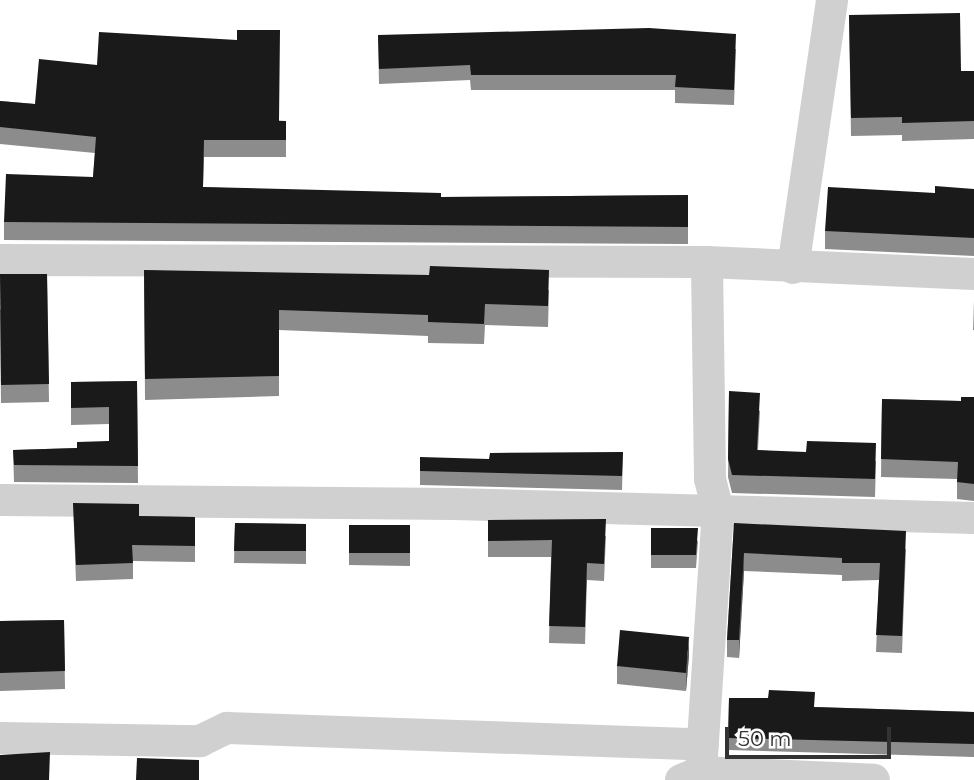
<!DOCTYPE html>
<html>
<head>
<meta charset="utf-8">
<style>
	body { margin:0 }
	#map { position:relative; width:974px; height:780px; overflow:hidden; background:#fff; font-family:Montserrat,sans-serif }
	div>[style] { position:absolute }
	.minor>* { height:32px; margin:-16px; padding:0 16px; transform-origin:16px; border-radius:16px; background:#d0d0d0 }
	.wall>* { inset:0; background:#8c8c8c }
	.shaded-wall>* { inset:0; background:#5f5f5f }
	.building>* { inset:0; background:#1a1a1a }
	span { translate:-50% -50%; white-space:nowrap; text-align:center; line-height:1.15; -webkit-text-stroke:7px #fff; paint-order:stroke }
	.scale { position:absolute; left:725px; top:727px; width:166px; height:32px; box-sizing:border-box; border:4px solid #333; border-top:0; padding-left:9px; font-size:21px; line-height:24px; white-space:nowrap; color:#333; -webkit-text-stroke:5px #fff; paint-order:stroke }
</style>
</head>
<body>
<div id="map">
	<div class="minor">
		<i style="left:0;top:260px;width:707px;rotate:0.16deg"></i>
		<i style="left:707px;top:262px;width:267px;rotate:2.6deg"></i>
		<i style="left:793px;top:268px;width:271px;rotate:-81.7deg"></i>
		<i style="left:0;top:500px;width:454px;rotate:0.5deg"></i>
		<i style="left:454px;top:504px;width:520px;rotate:1.54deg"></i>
		<i style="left:0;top:738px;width:200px;rotate:0.9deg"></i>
		<i style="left:200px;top:741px;width:30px;rotate:-26deg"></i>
		<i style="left:227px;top:728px;width:476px;rotate:2deg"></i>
		<i style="left:701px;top:772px;width:262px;rotate:-86.3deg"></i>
		<i style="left:718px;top:511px;width:33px;rotate:-104deg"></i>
		<i style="left:710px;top:479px;width:217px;rotate:-90.8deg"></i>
		<i style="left:681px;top:780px;width:22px;rotate:-22deg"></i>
		<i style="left:701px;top:772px;width:173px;rotate:2.6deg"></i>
	</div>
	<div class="wall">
		<i style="clip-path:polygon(849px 15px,961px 71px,974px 71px,974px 139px,902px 141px,902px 135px,851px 136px)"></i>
		<i style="clip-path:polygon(378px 35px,736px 49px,734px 105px,675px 103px,675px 90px,471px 90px,470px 80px,379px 84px)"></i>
		<i style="clip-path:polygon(0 101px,35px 104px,286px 121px,286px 157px,204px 157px,203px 187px,441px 197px,688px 195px,688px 244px,4px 240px,4px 222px,93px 177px,95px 153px,0 144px)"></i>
		<i style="clip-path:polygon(974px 189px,974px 256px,825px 249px,825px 231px,935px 193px)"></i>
		<i style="clip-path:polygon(144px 270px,549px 290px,548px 327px,485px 325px,484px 344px,428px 343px,428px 336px,279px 330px,279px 396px,145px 400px)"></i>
		<i style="clip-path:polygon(47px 274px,49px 402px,1px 403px,0 310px)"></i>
		<i style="clip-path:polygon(974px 301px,974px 330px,973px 330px)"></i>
		<i style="clip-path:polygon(137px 381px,138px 483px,14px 482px,13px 450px,77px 448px,109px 441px,109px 424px,71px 425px,71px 382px)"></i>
		<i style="clip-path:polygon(729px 391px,760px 411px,758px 450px,876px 461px,875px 497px,732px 493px,728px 477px)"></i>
		<i style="clip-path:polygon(974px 397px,974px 501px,957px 499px,957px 479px,881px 477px,882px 399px,961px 401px)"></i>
		<i style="clip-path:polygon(623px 452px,622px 490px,420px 485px,420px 471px,489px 459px)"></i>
		<i style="clip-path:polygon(73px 503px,139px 516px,195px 517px,195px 562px,133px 561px,133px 579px,76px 581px)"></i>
		<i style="clip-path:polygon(488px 520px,606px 536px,604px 581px,587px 580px,585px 644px,549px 643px,551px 557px,488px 557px)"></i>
		<i style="clip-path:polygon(235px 523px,306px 524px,306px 564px,234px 563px)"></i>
		<i style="clip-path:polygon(734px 523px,906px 549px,902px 653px,876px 652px,879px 580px,842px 581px,842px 575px,744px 571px,739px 658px,727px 657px,727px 640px)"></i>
		<i style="clip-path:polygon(349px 525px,410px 525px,410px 566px,349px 565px)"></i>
		<i style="clip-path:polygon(651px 528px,698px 541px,696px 568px,651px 568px)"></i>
		<i style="clip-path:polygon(64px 620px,65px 689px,0 691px,0 621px)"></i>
		<i style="clip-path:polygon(689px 655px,686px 691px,617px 684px,617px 666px)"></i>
		<i style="clip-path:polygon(729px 698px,768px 698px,815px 707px,974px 712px,974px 757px,728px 750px)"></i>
	</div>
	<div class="shaded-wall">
		<i style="clip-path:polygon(744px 553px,744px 571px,739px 658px,739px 640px)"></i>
		<i style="clip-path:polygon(689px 637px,689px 655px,686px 691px,686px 673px)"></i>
	</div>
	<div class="building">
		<i style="clip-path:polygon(960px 13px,961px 71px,974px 71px,974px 121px,902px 123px,902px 117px,851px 118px,849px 15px)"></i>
		<i style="clip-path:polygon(649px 28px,736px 34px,734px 90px,675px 87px,676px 75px,471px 75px,470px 65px,379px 69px,378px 35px)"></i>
		<i style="clip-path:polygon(237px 30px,280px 30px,279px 121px,286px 121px,286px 140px,204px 140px,203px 187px,441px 193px,441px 197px,688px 195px,688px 227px,4px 222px,6px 174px,93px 177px,96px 137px,0 127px,0 101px,35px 104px,39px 59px,97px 65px,99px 32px,237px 40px)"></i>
		<i style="clip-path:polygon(935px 186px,974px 189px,974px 238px,825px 231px,828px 187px,935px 193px)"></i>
		<i style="clip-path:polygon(430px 266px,549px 270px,548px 306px,485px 304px,484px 324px,428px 322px,428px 315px,279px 310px,279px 376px,145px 379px,144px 270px,429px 275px)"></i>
		<i style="clip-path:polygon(0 274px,47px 274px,49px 384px,1px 385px)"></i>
		<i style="clip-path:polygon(137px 381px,138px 466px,14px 465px,13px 450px,77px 448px,77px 442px,109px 441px,109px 407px,71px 408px,71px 382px)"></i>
		<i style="clip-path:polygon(729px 391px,760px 393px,757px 450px,806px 452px,807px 441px,876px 443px,875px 479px,732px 475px,728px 459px)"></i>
		<i style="clip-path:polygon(961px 397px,974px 397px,974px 484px,957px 482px,958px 462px,881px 459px,882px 399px,961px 401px)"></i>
		<i style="clip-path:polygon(623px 452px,622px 476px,420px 471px,420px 457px,489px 459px,490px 453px)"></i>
		<i style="clip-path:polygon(73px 503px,139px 504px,139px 516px,195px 517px,195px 546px,132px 545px,133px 563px,76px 565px)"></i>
		<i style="clip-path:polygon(606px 519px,604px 564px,587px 563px,585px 627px,549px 626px,552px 540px,488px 541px,488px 520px)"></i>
		<i style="clip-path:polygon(235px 523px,306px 524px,306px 551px,234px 551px)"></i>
		<i style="clip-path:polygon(734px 523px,906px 531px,902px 636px,876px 635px,880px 563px,842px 563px,842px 558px,744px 553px,739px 640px,727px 640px)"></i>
		<i style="clip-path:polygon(349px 525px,410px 525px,410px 553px,349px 553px)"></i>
		<i style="clip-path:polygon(651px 528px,698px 528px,696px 555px,651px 555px)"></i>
		<i style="clip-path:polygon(64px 620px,65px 671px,0 673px,0 621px)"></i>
		<i style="clip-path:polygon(620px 630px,689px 637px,686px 673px,617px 666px)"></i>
		<i style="clip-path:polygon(769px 690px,815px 692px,814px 707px,974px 712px,974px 744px,728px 738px,729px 698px,768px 698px)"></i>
		<i style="clip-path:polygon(50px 752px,49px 780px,0 780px,0 755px)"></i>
		<i style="clip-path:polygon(137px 758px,199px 760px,199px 780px,136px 780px)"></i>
	</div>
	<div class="scale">50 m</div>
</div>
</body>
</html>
